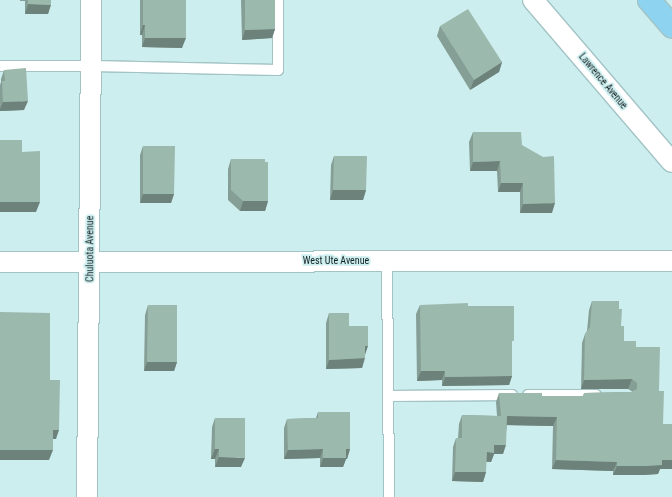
<!DOCTYPE html>
<html>
<head>
<meta charset="utf-8">
<style>
	body { margin:0 }
	#map { position:relative; width:672px; height:497px; overflow:hidden; background:#cdeeef; font-family:"Roboto Condensed",sans-serif }
	div>[style] { position:absolute }
	.roads { filter:drop-shadow(1px 0 #a3c3c5) drop-shadow(-1px 0 #a3c3c5) drop-shadow(0 1px #a3c3c5) drop-shadow(0 -1px #a3c3c5) }
	.service>* { height:10px; margin:-5px; padding:0 5px; transform-origin:5px; border-radius:5px; background:#fff }
	.minor>* { height:20px; margin:-10px; padding:0 10px; transform-origin:10px; border-radius:10px; background:#fff }
	.primary>* { height:22px; margin:-11px; padding:0 11px; transform-origin:11px; border-radius:11px; background:#8ed4f1 }
	.wall>* { inset:0; background:#869f96 }
	.shaded-wall>* { inset:0; background:#6d827a }
	.building>* { inset:0; background:#9cb9ae }
	span { translate:-50% -50%; white-space:nowrap; text-align:center; line-height:1.15; -webkit-text-stroke:3.5px #cdeeef; paint-order:stroke }
	.street-label { font-size:10px; color:#152122 }
</style>
</head>
<body>
<div id="map">
	<div class="roads">
		<div class="service">
			<i style="left:0;top:66px;width:92px"></i>
			<i style="left:92px;top:66px;width:186px;rotate:1.2deg"></i>
			<i style="left:278px;top:70px;width:70px;rotate:-90deg"></i>
			<i style="left:387px;top:261px;width:236px;rotate:89.5deg"></i>
			<i style="left:528px;top:395px;width:68px"></i>
			<i style="left:388px;top:396px;width:124px;rotate:-0.5deg"></i>
		</div>
		<div class="minor">
			<i style="left:533px;top:0;width:213px;rotate:49.4deg"></i>
			<i style="left:0;top:262px;width:672px;rotate:-0.09deg"></i>
			<i style="left:87px;top:497px;width:497px;rotate:-89.5deg"></i>
		</div>
		<div class="primary">
			<i style="left:649px;top:0;width:35px;rotate:49deg"></i>
		</div>
	</div>
	<div class="wall">
		<i style="clip-path:polygon(20px 0,51px 0,48px 14px,25px 14px,25px 1px,20px 1px)"></i>
		<i style="clip-path:polygon(140px 0,186px 0,182px 48px,142px 47px,142px 35px,140px 35px)"></i>
		<i style="clip-path:polygon(241px 0,275px 0,275px 29px,272px 38px,242px 40px)"></i>
		<i style="clip-path:polygon(440px 26px,502px 62px,499px 72px,470px 90px,437px 36px)"></i>
		<i style="clip-path:polygon(4px 70px,24px 110px,0 111px,0 85px,1px 82px,1px 79px)"></i>
		<i style="clip-path:polygon(473px 132px,522px 145px,552px 213px,520px 213px,520px 192px,498px 192px,497px 171px,470px 171px,469px 142px)"></i>
		<i style="clip-path:polygon(143px 146px,174px 194px,171px 203px,140px 203px,140px 155px)"></i>
		<i style="clip-path:polygon(334px 156px,366px 190px,363px 200px,330px 200px,331px 165px)"></i>
		<i style="clip-path:polygon(231px 159px,268px 201px,265px 211px,240px 211px,228px 200px,228px 169px)"></i>
		<i style="clip-path:polygon(592px 301px,619px 309px,621px 326px,624px 341px,636px 347px,659px 391px,663px 424px,672px 469px,660px 469px,658px 474px,644px 475px,613px 475px,613px 471px,552px 469px,553px 426px,507px 425px,503px 454px,494px 454px,491px 462px,486px 462px,486px 472px,483px 482px,452px 481px,453px 447px,456px 438px,458px 438px,459px 424px,462px 415px,497px 416px,496px 402px,499px 393px,542px 396px,583px 396px,584px 393px,631px 392px,633px 392px,628px 389px,581px 389px,582px 343px,585px 334px,587px 331px,589px 310px)"></i>
		<i style="clip-path:polygon(148px 305px,177px 362px,174px 371px,144px 371px,145px 315px)"></i>
		<i style="clip-path:polygon(420px 305px,468px 306px,512px 347px,512px 376px,509px 385px,442px 386px,442px 380px,417px 381px,416px 314px)"></i>
		<i style="clip-path:polygon(329px 313px,349px 326px,365px 354px,362px 368px,326px 369px,326px 323px)"></i>
		<i style="clip-path:polygon(318px 412px,350px 449px,347px 459px,346px 459px,343px 467px,320px 467px,320px 458px,284px 459px,284px 428px,287px 419px,316px 418px)"></i>
		<i style="clip-path:polygon(215px 418px,241px 467px,215px 467px,215px 459px,211px 459px,212px 427px)"></i>
	</div>
	<div class="shaded-wall">
		<i style="clip-path:polygon(28px 4px,51px 5px,48px 14px,25px 14px)"></i>
		<i style="clip-path:polygon(143px 25px,145px 25px,142px 35px,140px 35px)"></i>
		<i style="clip-path:polygon(275px 29px,272px 38px,242px 40px,245px 30px)"></i>
		<i style="clip-path:polygon(145px 38px,186px 38px,182px 48px,142px 47px)"></i>
		<i style="clip-path:polygon(502px 62px,499px 72px,470px 90px,474px 80px)"></i>
		<i style="clip-path:polygon(28px 101px,24px 110px,0 111px,0 109px,3px 102px)"></i>
		<i style="clip-path:polygon(500px 161px,497px 171px,470px 171px,473px 162px)"></i>
		<i style="clip-path:polygon(501px 183px,523px 183px,520px 192px,498px 192px)"></i>
		<i style="clip-path:polygon(333px 190px,366px 190px,363px 200px,330px 200px)"></i>
		<i style="clip-path:polygon(143px 194px,174px 194px,171px 203px,140px 203px)"></i>
		<i style="clip-path:polygon(243px 201px,268px 201px,265px 211px,240px 211px)"></i>
		<i style="clip-path:polygon(0 202px,40px 202px,36px 212px,0 212px)"></i>
		<i style="clip-path:polygon(555px 203px,552px 213px,520px 213px,523px 204px)"></i>
		<i style="clip-path:polygon(365px 346px,368px 346px,365px 355px)"></i>
		<i style="clip-path:polygon(365px 358px,362px 368px,326px 369px,329px 360px)"></i>
		<i style="clip-path:polygon(147px 362px,177px 362px,174px 371px,144px 371px)"></i>
		<i style="clip-path:polygon(421px 371px,445px 371px,442px 380px,417px 381px)"></i>
		<i style="clip-path:polygon(512px 376px,509px 385px,442px 386px,445px 377px)"></i>
		<i style="clip-path:polygon(632px 379px,628px 389px,581px 389px,584px 380px)"></i>
		<i style="clip-path:polygon(507px 416px,557px 417px,553px 426px,503px 425px)"></i>
		<i style="clip-path:polygon(53px 430px,59px 430px,56px 439px,49px 439px)"></i>
		<i style="clip-path:polygon(494px 445px,506px 445px,503px 454px,494px 454px,491px 462px,483px 461px,487px 452px)"></i>
		<i style="clip-path:polygon(215px 449px,219px 449px,215px 459px,211px 459px)"></i>
		<i style="clip-path:polygon(323px 449px,320px 458px,284px 459px,288px 450px)"></i>
		<i style="clip-path:polygon(346px 449px,350px 449px,347px 459px,346px 459px,343px 467px,320px 467px,323px 458px)"></i>
		<i style="clip-path:polygon(0 450px,53px 450px,49px 460px,0 460px)"></i>
		<i style="clip-path:polygon(219px 457px,245px 458px,241px 467px,215px 467px)"></i>
		<i style="clip-path:polygon(556px 460px,617px 462px,613px 471px,552px 469px)"></i>
		<i style="clip-path:polygon(662px 460px,672px 460px,672px 469px,660px 469px,658px 474px,644px 475px,613px 475px,617px 466px)"></i>
		<i style="clip-path:polygon(455px 472px,486px 472px,483px 482px,452px 481px)"></i>
	</div>
	<div class="building">
		<i style="clip-path:polygon(28px 0,51px 0,51px 5px,28px 4px)"></i>
		<i style="clip-path:polygon(143px 0,186px 0,186px 38px,145px 38px,145px 25px,143px 25px)"></i>
		<i style="clip-path:polygon(245px 0,275px 0,275px 29px,245px 30px)"></i>
		<i style="clip-path:polygon(468px 9px,502px 62px,474px 80px,440px 26px)"></i>
		<i style="clip-path:polygon(26px 68px,28px 101px,3px 102px,2px 81px,5px 81px,4px 70px)"></i>
		<i style="clip-path:polygon(473px 132px,521px 132px,522px 145px,543px 157px,554px 156px,555px 203px,523px 204px,523px 183px,501px 183px,500px 161px,473px 162px)"></i>
		<i style="clip-path:polygon(0 140px,22px 140px,22px 152px,40px 151px,40px 202px,0 202px)"></i>
		<i style="clip-path:polygon(143px 146px,175px 146px,174px 194px,143px 194px)"></i>
		<i style="clip-path:polygon(334px 156px,367px 156px,366px 190px,333px 190px)"></i>
		<i style="clip-path:polygon(231px 159px,265px 159px,265px 162px,268px 162px,268px 201px,243px 201px,231px 190px)"></i>
		<i style="clip-path:polygon(592px 301px,619px 301px,619px 309px,622px 309px,621px 326px,624px 326px,624px 341px,636px 341px,636px 347px,660px 347px,659px 391px,664px 391px,663px 424px,672px 424px,672px 460px,662px 460px,662px 465px,647px 466px,617px 466px,617px 462px,556px 460px,557px 417px,507px 416px,506px 445px,494px 445px,494px 453px,487px 452px,486px 472px,455px 472px,456px 438px,462px 438px,462px 415px,501px 416px,499px 393px,542px 393px,542px 396px,584px 396px,584px 393px,631px 392px,637px 389px,637px 383px,632px 379px,584px 380px,585px 334px,590px 327px)"></i>
		<i style="clip-path:polygon(468px 303px,468px 306px,514px 306px,514px 341px,512px 341px,512px 376px,445px 377px,445px 371px,421px 371px,420px 305px)"></i>
		<i style="clip-path:polygon(148px 305px,177px 305px,177px 362px,147px 362px)"></i>
		<i style="clip-path:polygon(0 312px,50px 313px,50px 380px,60px 380px,59px 430px,53px 430px,53px 450px,0 450px)"></i>
		<i style="clip-path:polygon(329px 313px,349px 313px,349px 326px,368px 326px,368px 346px,365px 346px,365px 358px,329px 360px)"></i>
		<i style="clip-path:polygon(318px 412px,350px 412px,350px 449px,346px 449px,346px 458px,323px 458px,323px 449px,288px 450px,287px 419px,318px 418px)"></i>
		<i style="clip-path:polygon(215px 418px,245px 418px,245px 458px,219px 457px,219px 449px,215px 449px)"></i>
	</div>
	<div class="street-label">
		<span style="left:603px;top:81px;rotate:50deg">Lawrence Avenue</span>
		<span style="left:90px;top:249px;rotate:-90deg">Chuluota Avenue</span>
		<span style="left:336px;top:261px">West Ute Avenue</span>
	</div>
</div>
</body>
</html>
